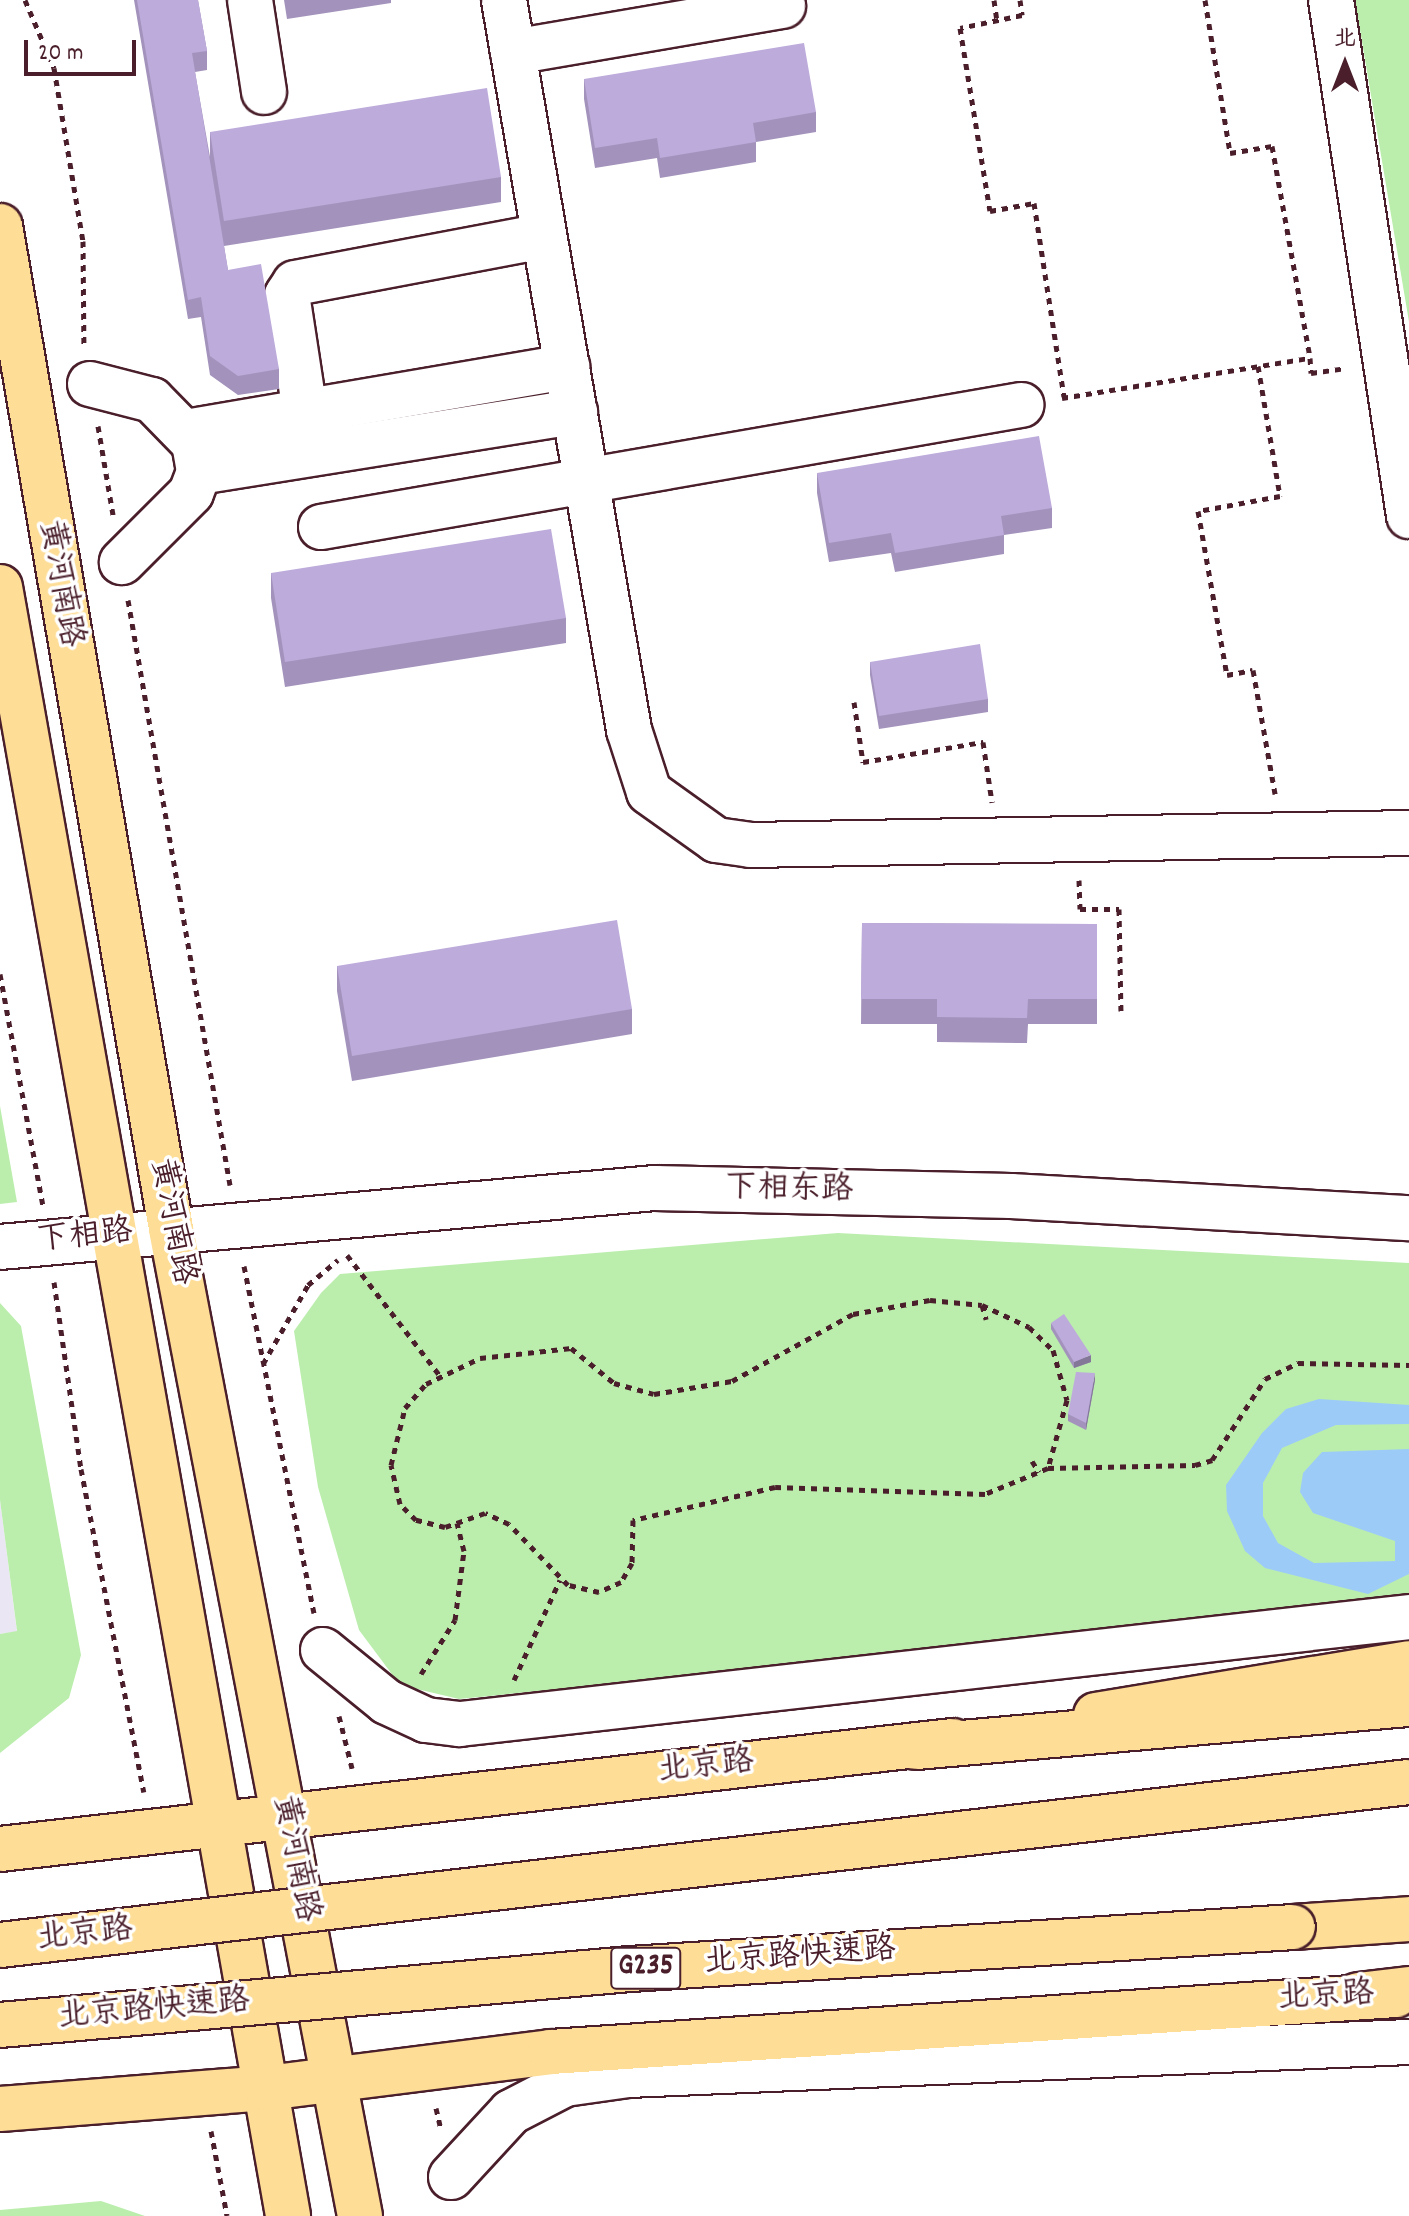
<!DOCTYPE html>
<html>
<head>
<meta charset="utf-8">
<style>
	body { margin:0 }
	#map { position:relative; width:1409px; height:2216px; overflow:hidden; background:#fff; font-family:Dekko,"LXGW WenKai TC",sans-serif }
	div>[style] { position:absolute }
	.built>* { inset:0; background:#ebe6f4 }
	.green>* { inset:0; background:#bbeead }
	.water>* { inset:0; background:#9dcbf8 }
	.path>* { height:5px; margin-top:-2.5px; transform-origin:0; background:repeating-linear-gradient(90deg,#4a1f2b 0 6px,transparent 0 12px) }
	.roads { filter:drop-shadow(2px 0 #4a1f2b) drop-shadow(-2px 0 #4a1f2b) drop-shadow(0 2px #4a1f2b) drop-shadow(0 -2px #4a1f2b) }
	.minor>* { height:44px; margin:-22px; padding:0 22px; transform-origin:22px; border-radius:22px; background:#fff }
	.major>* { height:44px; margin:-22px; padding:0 22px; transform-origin:22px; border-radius:22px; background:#fedd96 }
	.highway>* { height:44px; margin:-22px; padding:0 22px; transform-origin:22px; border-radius:22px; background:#fedd96 }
	.bridges { filter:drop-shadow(2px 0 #4a1f2b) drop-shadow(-2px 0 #4a1f2b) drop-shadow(0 2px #4a1f2b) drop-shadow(0 -2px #4a1f2b) }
	.highway-bridge>* { height:44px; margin:-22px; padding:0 22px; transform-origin:22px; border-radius:22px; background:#fedd96 }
	.wall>* { inset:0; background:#a393bc }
	.shaded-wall>* { inset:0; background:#847899 }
	.building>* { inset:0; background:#bdabdb }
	span { translate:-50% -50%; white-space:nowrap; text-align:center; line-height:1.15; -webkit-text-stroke:7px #fff; paint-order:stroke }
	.shield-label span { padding:2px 6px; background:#fff; border:2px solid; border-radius:6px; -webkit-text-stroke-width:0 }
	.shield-label { font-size:30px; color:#4a1f2b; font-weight:700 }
	.street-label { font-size:32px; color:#4a1f2b }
	.north { position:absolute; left:1305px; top:24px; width:80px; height:80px; -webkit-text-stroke:6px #fff; paint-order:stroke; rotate:0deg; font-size:22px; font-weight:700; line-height:32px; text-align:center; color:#4a1f2b }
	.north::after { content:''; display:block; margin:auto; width:28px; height:36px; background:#4a1f2b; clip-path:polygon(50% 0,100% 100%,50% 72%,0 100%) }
	.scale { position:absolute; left:24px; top:40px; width:112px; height:36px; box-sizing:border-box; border:4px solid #4a1f2b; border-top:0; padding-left:10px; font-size:24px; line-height:28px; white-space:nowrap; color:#4a1f2b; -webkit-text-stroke:6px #fff; paint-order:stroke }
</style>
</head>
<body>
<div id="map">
	<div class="built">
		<i style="clip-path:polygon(0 1500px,17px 1632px,0 1634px)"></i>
	</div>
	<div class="green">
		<i style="clip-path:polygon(1355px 0,1409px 0,1409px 323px,1409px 322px)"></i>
		<i style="clip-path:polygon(0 1106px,17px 1202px,0 1204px)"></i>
		<i style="clip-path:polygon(838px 1233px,1409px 1263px,1409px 1604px,459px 1699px,400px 1685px,359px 1630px,318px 1487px,294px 1331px,321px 1293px,340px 1274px)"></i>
		<i style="clip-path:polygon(0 1303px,21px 1326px,81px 1655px,69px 1698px,0 1753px,0 1634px,17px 1631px,0 1500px)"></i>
		<i style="clip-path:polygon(101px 2201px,145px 2216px,0 2216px,0 2210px)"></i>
	</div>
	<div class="water">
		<i style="clip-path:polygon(1319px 1399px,1409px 1405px,1409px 1424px,1336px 1425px,1282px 1448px,1263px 1483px,1263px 1516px,1278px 1543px,1314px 1563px,1395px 1561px,1395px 1541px,1313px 1513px,1300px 1492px,1303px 1473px,1322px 1452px,1409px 1449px,1409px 1574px,1368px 1594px,1265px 1568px,1245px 1551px,1227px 1511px,1226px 1485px,1262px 1433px,1286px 1409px)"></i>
	</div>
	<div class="path">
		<i style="left:25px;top:0;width:74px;rotate:66.9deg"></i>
		<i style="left:54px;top:68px;width:175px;rotate:80.5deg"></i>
		<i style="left:83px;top:241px;width:105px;rotate:89.5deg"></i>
		<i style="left:994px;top:0;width:21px;rotate:82deg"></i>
		<i style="left:1020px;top:0;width:15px;rotate:82deg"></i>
		<i style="left:1022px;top:15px;width:63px;rotate:168.2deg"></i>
		<i style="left:960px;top:28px;width:185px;rotate:80.7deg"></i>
		<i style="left:990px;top:211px;width:45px;rotate:-10.3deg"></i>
		<i style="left:1034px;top:203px;width:196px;rotate:81.2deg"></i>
		<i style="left:1205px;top:0;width:155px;rotate:80.7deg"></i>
		<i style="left:1230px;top:153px;width:43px;rotate:-9.5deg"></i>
		<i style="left:1272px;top:146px;width:215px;rotate:79.8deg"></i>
		<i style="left:1258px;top:366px;width:132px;rotate:80.4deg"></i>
		<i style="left:1280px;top:496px;width:83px;rotate:169.6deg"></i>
		<i style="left:1198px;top:511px;width:167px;rotate:80deg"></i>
		<i style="left:1227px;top:675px;width:26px;rotate:-11deg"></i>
		<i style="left:1253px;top:670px;width:126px;rotate:79.9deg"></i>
		<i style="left:1062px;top:398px;width:251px;rotate:-9.2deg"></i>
		<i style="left:1310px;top:358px;width:15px;rotate:86deg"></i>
		<i style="left:1311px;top:373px;width:35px;rotate:-8deg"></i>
		<i style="left:98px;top:426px;width:90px;rotate:80.4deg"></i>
		<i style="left:128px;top:600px;width:594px;rotate:80.11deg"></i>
		<i style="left:854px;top:702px;width:61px;rotate:81.5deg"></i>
		<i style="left:863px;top:762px;width:122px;rotate:-9.5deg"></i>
		<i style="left:983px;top:742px;width:61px;rotate:81.5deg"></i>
		<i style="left:1079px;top:880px;width:29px;rotate:88deg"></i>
		<i style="left:1080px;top:909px;width:39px"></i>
		<i style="left:1119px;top:909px;width:102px;rotate:88.9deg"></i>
		<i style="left:0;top:974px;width:235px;rotate:79.5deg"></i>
		<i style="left:347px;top:1255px;width:154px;rotate:52.4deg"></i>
		<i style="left:244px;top:1266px;width:354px;rotate:78.6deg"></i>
		<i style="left:54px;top:1282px;width:189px;rotate:81.8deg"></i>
		<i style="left:81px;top:1469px;width:329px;rotate:79deg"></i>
		<i style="left:930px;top:1300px;width:52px;rotate:5.5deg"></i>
		<i style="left:982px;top:1305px;width:52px;rotate:25.1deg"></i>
		<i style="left:1029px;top:1327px;width:33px;rotate:44deg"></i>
		<i style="left:1053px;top:1350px;width:52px;rotate:74.4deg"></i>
		<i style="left:1067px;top:1400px;width:71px;rotate:105.6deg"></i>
		<i style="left:1048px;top:1468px;width:68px;rotate:157.6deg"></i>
		<i style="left:985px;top:1494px;width:210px;rotate:-178.1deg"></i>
		<i style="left:775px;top:1487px;width:146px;rotate:166.9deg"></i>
		<i style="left:633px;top:1520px;width:43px;rotate:91.3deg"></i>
		<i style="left:632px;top:1563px;width:22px;rotate:120deg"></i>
		<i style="left:621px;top:1582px;width:24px;rotate:156deg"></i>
		<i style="left:599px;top:1592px;width:32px;rotate:-167deg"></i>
		<i style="left:568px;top:1585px;width:85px;rotate:-134deg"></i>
		<i style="left:509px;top:1524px;width:26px;rotate:-155deg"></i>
		<i style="left:485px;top:1513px;width:42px;rotate:160.7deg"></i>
		<i style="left:445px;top:1527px;width:30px;rotate:-166deg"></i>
		<i style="left:416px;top:1520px;width:23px;rotate:-135deg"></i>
		<i style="left:400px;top:1504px;width:40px;rotate:-103deg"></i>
		<i style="left:391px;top:1465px;width:59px;rotate:-76.2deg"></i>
		<i style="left:405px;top:1408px;width:32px;rotate:-49deg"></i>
		<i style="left:426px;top:1384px;width:60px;rotate:-25.7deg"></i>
		<i style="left:480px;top:1358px;width:92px;rotate:-6.3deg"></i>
		<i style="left:571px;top:1348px;width:55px;rotate:39.1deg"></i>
		<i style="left:614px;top:1383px;width:41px;rotate:15.4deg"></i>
		<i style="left:654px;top:1394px;width:79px;rotate:-9.5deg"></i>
		<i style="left:732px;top:1381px;width:138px;rotate:-29deg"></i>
		<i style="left:853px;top:1314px;width:78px;rotate:-10.3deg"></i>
		<i style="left:982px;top:1305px;width:15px;rotate:74deg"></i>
		<i style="left:263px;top:1364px;width:91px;rotate:-60.3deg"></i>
		<i style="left:308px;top:1285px;width:39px;rotate:-40deg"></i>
		<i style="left:1032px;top:1461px;width:13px;rotate:58deg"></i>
		<i style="left:1048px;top:1468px;width:147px;rotate:-1.2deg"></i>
		<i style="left:1195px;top:1465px;width:18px;rotate:-16deg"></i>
		<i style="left:1212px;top:1460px;width:97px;rotate:-56.8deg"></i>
		<i style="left:1265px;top:1379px;width:37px;rotate:-26deg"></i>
		<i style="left:1298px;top:1363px;width:111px;rotate:1deg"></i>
		<i style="left:421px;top:1674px;width:64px;rotate:-57.8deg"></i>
		<i style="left:455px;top:1620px;width:70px;rotate:-82.6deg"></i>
		<i style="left:464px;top:1551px;width:29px;rotate:-104deg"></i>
		<i style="left:514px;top:1680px;width:110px;rotate:-65.3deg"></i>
		<i style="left:339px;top:1716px;width:54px;rotate:76deg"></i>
		<i style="left:436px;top:2108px;width:22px;rotate:77deg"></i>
		<i style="left:211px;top:2131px;width:86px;rotate:79.3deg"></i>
	</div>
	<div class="roads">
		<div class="minor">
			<i style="left:250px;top:0;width:93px;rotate:81.3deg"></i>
			<i style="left:504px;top:0;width:741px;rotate:80.28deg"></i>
			<i style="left:629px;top:730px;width:65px;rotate:72.1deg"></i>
			<i style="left:649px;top:792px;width:82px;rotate:35.6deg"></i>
			<i style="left:716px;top:840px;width:34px;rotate:8deg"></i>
			<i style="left:750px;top:845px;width:659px;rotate:-1.04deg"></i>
			<i style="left:1331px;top:0;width:522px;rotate:81.4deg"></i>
			<i style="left:513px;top:52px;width:274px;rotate:-9.7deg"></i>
			<i style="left:90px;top:384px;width:64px;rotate:14.5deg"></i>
			<i style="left:152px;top:400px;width:60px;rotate:45.7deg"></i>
			<i style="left:194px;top:443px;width:29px;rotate:80deg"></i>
			<i style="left:199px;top:472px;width:22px;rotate:111deg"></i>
			<i style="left:191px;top:493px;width:98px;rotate:135deg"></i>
			<i style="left:305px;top:412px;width:118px;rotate:-98.7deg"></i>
			<i style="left:287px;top:295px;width:14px;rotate:-56deg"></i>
			<i style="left:295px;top:283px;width:253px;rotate:-10.7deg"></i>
			<i style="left:186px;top:432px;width:387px;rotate:-9.7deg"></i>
			<i style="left:199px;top:472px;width:381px;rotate:-9.1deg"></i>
			<i style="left:321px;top:527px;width:711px;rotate:-9.89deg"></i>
			<i style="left:0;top:1247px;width:658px;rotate:-5.15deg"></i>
			<i style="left:655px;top:1188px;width:356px;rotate:1.3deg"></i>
			<i style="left:1011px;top:1196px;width:399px;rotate:3.2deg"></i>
			<i style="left:323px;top:1650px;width:82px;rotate:39.1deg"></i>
			<i style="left:387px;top:1702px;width:43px;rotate:24.8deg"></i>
			<i style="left:426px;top:1720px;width:34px;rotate:7deg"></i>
			<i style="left:460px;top:1724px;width:955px;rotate:-6.43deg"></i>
			<i style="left:451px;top:2177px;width:88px;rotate:-47.3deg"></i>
			<i style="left:511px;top:2112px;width:61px;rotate:-27.4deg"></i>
			<i style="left:565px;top:2084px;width:64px;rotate:-8.1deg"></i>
			<i style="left:628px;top:2075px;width:782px;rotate:-2.42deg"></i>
		</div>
		<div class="major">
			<i style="left:0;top:226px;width:1017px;rotate:80.32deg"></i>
			<i style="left:171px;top:1229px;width:1005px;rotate:79.16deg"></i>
			<i style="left:0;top:587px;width:1654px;rotate:79.97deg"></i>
			<i style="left:1096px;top:1715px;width:317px;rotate:-9.4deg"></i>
			<i style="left:0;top:1849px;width:959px;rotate:-6.47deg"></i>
			<i style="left:0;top:2109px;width:268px;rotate:-4.5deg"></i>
			<i style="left:267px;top:2088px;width:286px;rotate:-7.2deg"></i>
			<i style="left:551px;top:2052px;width:847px;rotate:-3.86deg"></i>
		</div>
		<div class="highway">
			<i style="left:916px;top:1747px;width:495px;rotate:-5deg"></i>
			<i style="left:1293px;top:1927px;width:116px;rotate:-3.9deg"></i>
			<i style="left:1358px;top:1995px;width:51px;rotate:-6.7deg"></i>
		</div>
	</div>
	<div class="bridges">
		<div class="highway-bridge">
			<i style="left:0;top:1945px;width:1418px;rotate:-6.6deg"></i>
			<i style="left:0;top:2025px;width:632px;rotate:-5.08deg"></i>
			<i style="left:630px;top:1969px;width:664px;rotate:-3.62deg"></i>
		</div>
	</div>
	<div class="wall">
		<i style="clip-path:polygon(134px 0,198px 0,207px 51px,207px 70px,195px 72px,210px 157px,210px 132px,501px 177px,501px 202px,224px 246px,228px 270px,279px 369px,279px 389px,238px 395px,210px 375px,201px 317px,188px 319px)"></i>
		<i style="clip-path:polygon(284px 0,391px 0,391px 3px,287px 19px)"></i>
		<i style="clip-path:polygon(584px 79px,816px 112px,816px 132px,756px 142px,756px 162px,660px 178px,657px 158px,595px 168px,584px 99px)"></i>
		<i style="clip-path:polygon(817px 473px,1052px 508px,1052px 528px,1004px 535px,1004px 554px,895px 572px,891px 553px,829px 562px,817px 493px)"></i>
		<i style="clip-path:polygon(271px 573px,566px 618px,566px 643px,285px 687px,271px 598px)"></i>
		<i style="clip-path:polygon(870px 662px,988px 699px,988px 712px,879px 729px,870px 675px)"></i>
		<i style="clip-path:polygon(862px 923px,1097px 924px,1097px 1024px,1028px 1024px,1027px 1043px,937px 1042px,937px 1024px,861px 1024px)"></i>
		<i style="clip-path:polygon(337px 966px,632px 1009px,632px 1034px,352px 1081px,337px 991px)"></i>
		<i style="clip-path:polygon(1051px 1323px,1091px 1362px,1074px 1368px,1051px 1329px)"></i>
		<i style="clip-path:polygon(1095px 1380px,1086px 1430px,1068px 1421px,1068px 1414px)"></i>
	</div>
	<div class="shaded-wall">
		<i style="clip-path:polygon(1091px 1355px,1091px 1362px,1074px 1368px,1074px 1362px)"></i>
		<i style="clip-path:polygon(1095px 1373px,1095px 1380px,1086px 1430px,1086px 1423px)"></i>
	</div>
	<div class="building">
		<i style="clip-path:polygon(137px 0,198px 0,207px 51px,192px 53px,228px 270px,261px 264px,279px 369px,238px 376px,210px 356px,201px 297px,188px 300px)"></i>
		<i style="clip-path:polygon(804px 43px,816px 112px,753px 123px,756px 142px,660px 158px,657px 138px,595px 148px,584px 79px)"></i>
		<i style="clip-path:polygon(487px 88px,501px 177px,224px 221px,210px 132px)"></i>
		<i style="clip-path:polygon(1039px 436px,1052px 508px,1001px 516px,1004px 535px,895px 553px,891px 533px,829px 543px,817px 473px)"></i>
		<i style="clip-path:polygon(551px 529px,566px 618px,285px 662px,271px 573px)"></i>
		<i style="clip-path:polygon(980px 644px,988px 699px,879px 716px,870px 662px)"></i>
		<i style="clip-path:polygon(617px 920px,632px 1009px,352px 1056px,337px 966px)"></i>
		<i style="clip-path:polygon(862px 923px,1097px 924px,1097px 999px,1028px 999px,1027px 1018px,937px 1017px,937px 999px,861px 999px)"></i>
		<i style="clip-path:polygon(1064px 1314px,1091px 1355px,1074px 1362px,1051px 1323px)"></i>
		<i style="clip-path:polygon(1076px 1372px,1095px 1373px,1086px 1423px,1068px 1414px)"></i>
	</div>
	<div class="shield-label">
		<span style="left:646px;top:1968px">G235</span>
	</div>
	<div class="street-label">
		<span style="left:59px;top:584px;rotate:80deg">黄河南路</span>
		<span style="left:789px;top:1191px;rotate:1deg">下相东路</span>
		<span style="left:171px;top:1222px;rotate:79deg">黄河南路</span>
		<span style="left:85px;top:1238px;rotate:-6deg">下相路</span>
		<span style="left:706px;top:1768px;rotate:-6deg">北京路</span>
		<span style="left:294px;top:1859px;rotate:79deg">黄河南路</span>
		<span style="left:85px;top:1936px;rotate:-6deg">北京路</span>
		<span style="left:800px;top:1958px;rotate:-4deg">北京路快速路</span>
		<span style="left:1326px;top:1998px;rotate:-3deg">北京路</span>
		<span style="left:154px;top:2011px;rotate:-5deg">北京路快速路</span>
	</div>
	<div class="north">北</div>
	<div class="scale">20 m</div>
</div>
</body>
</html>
